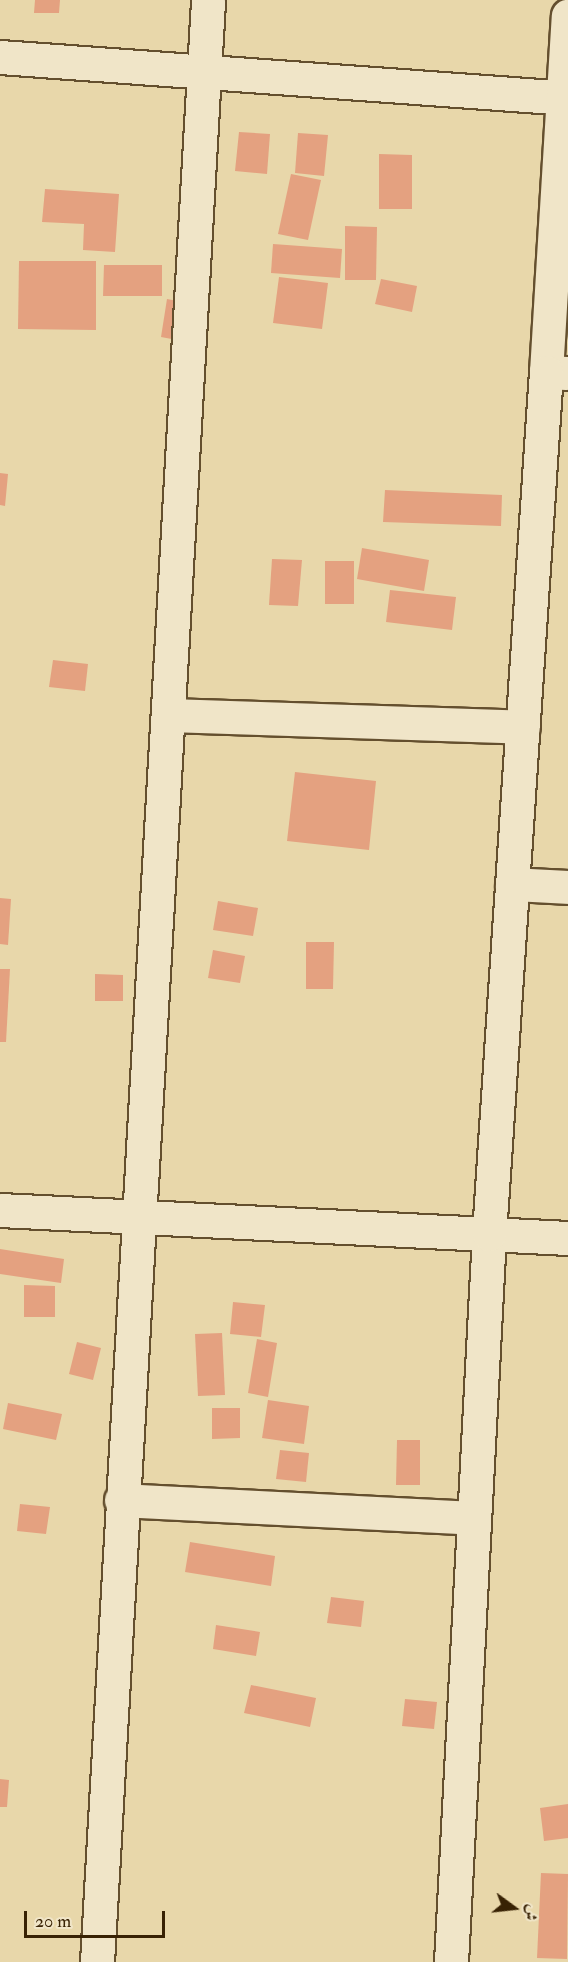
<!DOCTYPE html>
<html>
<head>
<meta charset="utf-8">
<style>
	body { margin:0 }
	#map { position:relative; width:568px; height:1962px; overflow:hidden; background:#e8d7aa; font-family:"IM FELL Double Pica",Amiri,serif }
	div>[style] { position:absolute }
	.building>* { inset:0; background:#e4a180 }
	.roads { filter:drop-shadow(2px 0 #644f2e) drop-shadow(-2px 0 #644f2e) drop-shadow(0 2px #644f2e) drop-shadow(0 -2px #644f2e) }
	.minor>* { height:33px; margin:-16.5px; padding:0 16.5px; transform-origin:16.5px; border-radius:16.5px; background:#f0e5c8 }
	span { translate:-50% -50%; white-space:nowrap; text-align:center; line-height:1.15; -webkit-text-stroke:6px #f0e5c8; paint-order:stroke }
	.north { position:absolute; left:484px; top:1878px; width:60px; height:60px; -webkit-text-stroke:4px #f0e5c8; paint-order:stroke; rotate:105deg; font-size:16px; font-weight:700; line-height:24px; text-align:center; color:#382204 }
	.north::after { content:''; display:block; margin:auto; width:21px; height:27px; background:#382204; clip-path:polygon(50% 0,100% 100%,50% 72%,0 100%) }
	.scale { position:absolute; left:24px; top:1911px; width:141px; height:27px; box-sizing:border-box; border:3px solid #382204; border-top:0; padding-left:8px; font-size:18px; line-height:21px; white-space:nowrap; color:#382204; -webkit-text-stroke:4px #f0e5c8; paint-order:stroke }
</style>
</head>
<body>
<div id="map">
	<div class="building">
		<i style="clip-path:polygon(35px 0,60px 0,59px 13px,34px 13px)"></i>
		<i style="clip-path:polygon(239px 132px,270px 134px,267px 174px,235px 171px)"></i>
		<i style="clip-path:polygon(298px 133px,328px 135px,324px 176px,295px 173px)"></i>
		<i style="clip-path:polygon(379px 154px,412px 155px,412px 209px,379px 209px)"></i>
		<i style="clip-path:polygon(291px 174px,321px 180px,308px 240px,278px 234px)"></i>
		<i style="clip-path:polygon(45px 189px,119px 194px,115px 252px,83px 250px,84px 224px,42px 222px)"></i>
		<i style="clip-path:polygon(345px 226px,377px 227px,376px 280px,345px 280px)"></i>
		<i style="clip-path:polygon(273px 244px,342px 249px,340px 278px,271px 273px)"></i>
		<i style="clip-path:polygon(19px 261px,96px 261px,96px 330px,18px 329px)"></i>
		<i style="clip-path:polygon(104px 265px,162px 265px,162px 296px,103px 296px)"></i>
		<i style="clip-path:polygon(279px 277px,328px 283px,322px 329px,273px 323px)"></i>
		<i style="clip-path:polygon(381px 279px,417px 286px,412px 312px,375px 304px)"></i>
		<i style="clip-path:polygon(167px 299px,183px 302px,177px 340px,161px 337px)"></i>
		<i style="clip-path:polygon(0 473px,8px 474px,5px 506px,0 505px)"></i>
		<i style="clip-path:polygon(385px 490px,502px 495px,501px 526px,383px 522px)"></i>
		<i style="clip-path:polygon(362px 548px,429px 560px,424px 591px,357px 579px)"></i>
		<i style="clip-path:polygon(272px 559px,302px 560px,298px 606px,269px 605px)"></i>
		<i style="clip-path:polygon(325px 561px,354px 561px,354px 604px,325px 604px)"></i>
		<i style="clip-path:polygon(390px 590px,456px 597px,452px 630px,386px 622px)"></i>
		<i style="clip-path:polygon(53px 660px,88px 664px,85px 691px,49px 687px)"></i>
		<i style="clip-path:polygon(295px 772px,376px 781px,369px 850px,287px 841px)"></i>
		<i style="clip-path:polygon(0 898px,11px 899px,8px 945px,0 944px)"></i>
		<i style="clip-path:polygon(218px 901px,258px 908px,253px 936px,213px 930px)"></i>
		<i style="clip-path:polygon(306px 942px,334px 942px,333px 989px,306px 989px)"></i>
		<i style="clip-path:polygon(213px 950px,245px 956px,240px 983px,208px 978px)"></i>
		<i style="clip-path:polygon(0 969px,10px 969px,6px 1042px,0 1042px)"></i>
		<i style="clip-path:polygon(95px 974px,123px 975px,123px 1001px,95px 1001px)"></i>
		<i style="clip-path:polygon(0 1249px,64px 1259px,61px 1283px,0 1274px)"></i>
		<i style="clip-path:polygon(24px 1285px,55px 1286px,55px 1317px,24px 1317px)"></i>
		<i style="clip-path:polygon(233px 1302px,265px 1305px,261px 1337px,230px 1334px)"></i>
		<i style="clip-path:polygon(222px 1333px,225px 1395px,198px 1396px,195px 1334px)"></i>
		<i style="clip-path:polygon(257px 1339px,277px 1343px,268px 1397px,248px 1393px)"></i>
		<i style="clip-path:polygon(77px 1342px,101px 1348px,93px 1380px,69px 1374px)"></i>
		<i style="clip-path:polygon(268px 1400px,309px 1406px,304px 1444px,262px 1438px)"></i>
		<i style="clip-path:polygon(8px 1403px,62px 1414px,56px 1440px,3px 1429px)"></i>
		<i style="clip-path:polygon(212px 1408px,240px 1408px,240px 1438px,212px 1439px)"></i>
		<i style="clip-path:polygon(397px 1440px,420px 1440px,420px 1485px,396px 1485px)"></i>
		<i style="clip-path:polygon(280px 1450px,309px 1453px,306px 1482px,276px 1479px)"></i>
		<i style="clip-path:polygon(20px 1504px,50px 1507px,46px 1534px,17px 1531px)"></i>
		<i style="clip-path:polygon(190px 1542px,275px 1556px,271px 1586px,185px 1572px)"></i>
		<i style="clip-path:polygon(331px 1597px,364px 1601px,361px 1627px,327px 1623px)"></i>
		<i style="clip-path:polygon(216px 1625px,260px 1632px,256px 1656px,213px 1649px)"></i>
		<i style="clip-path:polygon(251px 1685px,316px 1698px,310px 1727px,244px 1713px)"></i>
		<i style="clip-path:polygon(405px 1699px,437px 1702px,434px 1729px,402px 1726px)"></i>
		<i style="clip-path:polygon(0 1779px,9px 1780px,7px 1807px,0 1807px)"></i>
		<i style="clip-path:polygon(568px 1804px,568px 1838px,544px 1841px,540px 1808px)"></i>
		<i style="clip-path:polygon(541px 1873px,568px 1874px,567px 1959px,537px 1958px)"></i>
	</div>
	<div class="roads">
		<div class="minor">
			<i style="left:0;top:57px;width:569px;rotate:4.13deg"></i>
			<i style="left:566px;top:373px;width:20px;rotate:-177deg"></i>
			<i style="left:546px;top:372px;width:357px;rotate:-86.5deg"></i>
			<i style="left:170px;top:715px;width:353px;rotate:1.9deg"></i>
			<i style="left:512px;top:884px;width:56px;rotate:3.1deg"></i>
			<i style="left:0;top:1210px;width:569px;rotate:2.82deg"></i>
			<i style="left:121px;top:1500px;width:352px;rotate:2.9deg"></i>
			<i style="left:97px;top:1962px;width:1965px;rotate:-86.76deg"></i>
			<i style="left:451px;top:1962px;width:729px;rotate:-87.01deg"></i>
			<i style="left:489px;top:1234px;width:864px;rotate:-86.22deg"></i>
		</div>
	</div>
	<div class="north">ش</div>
	<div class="scale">20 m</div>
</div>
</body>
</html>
